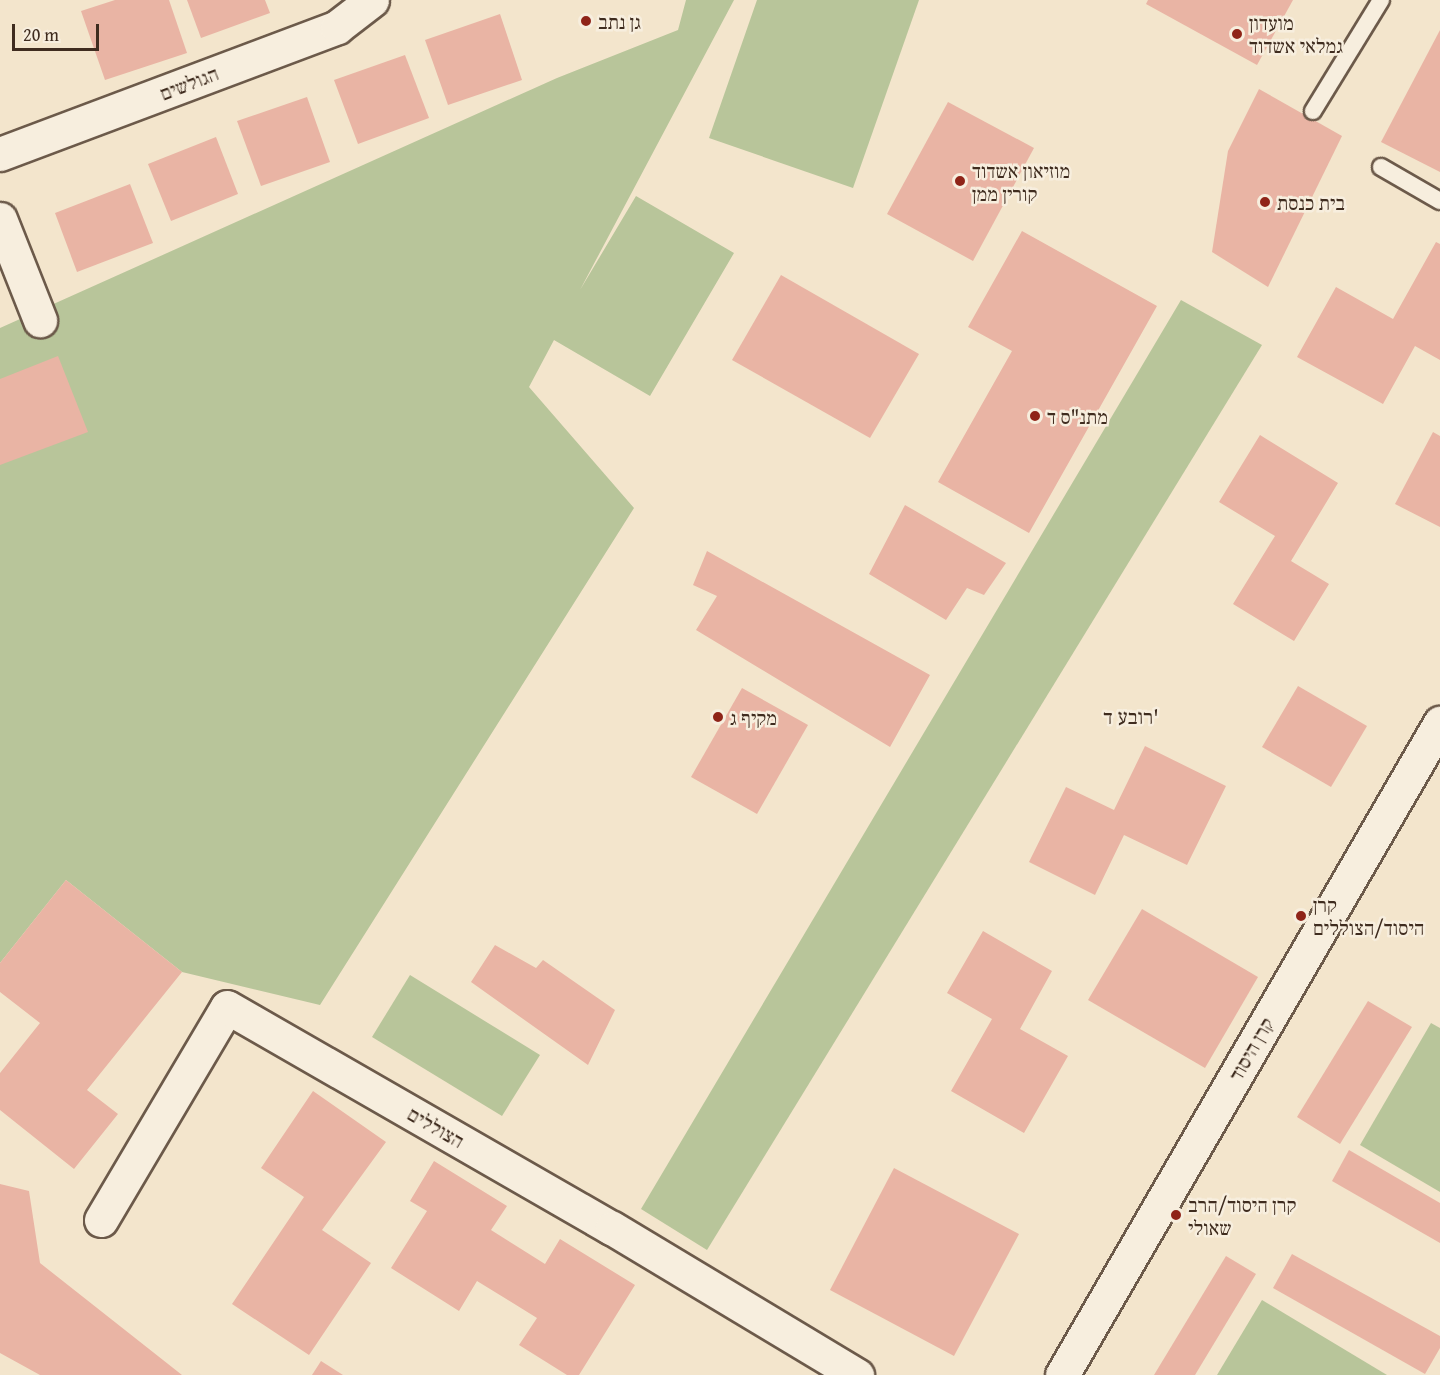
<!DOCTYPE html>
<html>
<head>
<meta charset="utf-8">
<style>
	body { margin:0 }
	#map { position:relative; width:1440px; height:1375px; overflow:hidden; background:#f3e5cc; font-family:"Gentium Book Plus","Frank Ruhl Libre",serif }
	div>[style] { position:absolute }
	.green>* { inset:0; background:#b8c59a }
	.building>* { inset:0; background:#e9b4a4 }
	.roads { filter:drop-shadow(2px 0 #6c5a4a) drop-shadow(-2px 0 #6c5a4a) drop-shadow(0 2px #6c5a4a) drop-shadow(0 -2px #6c5a4a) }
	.service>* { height:16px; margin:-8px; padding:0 8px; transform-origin:8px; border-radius:8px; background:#f7eede }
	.minor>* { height:33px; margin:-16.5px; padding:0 16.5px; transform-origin:16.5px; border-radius:16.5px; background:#f7eede }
	.tertiary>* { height:33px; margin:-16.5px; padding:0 16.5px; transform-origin:16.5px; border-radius:16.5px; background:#f7eede }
	.dots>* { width:16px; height:16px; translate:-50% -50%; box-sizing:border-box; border:3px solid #f7eede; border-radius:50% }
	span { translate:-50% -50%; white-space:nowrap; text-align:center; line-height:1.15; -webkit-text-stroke:5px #f7eede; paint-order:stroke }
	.poi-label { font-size:20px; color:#3f2c1f }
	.left { translate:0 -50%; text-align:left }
	.street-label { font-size:20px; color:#3f2c1f }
	.neighbourhood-label { font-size:21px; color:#3f2c1f }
	.scale { position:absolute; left:12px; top:24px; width:87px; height:27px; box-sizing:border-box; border:3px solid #3f2c1f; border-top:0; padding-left:8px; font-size:18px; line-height:21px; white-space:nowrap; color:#3f2c1f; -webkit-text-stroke:4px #f7eede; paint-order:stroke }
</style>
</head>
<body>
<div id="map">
	<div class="green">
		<i style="clip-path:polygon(686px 0,734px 0,580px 290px,636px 196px,734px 253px,650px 396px,554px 340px,529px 387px,634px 508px,320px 1005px,182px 972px,66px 880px,0 963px,0 328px,557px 78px,678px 30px)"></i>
		<i style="clip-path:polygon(757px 0,919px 0,853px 188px,709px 138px)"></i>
		<i style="clip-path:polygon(1181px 300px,1262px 345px,707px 1250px,641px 1209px)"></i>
		<i style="clip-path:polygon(410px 975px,540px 1055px,502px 1116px,372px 1037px)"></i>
		<i style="clip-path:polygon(1431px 1023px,1440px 1028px,1440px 1192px,1360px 1145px)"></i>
		<i style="clip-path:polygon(1262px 1300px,1387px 1375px,1217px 1375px)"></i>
	</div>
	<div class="building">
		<i style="clip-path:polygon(115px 0,169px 0,187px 53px,105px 80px,81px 11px)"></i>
		<i style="clip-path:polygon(187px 0,265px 0,270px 13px,201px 38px)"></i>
		<i style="clip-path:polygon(1148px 0,1293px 0,1257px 65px,1146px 4px)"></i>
		<i style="clip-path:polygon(500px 14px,522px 80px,448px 105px,425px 40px)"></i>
		<i style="clip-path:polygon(1440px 30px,1440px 172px,1381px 142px)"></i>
		<i style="clip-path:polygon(405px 55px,429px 118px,358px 144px,334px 80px)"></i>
		<i style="clip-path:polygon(1259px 89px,1342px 136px,1268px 287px,1212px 252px,1228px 151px)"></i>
		<i style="clip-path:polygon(307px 97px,330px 162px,261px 186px,237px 121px)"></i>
		<i style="clip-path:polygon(948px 102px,1034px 148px,973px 261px,887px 214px)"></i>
		<i style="clip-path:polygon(216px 137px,238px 194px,171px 221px,148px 164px)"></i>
		<i style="clip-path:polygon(130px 184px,153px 243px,77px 272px,55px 213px)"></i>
		<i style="clip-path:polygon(1022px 231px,1157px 306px,1029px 533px,938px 482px,1012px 351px,968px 327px)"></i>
		<i style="clip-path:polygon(1436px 242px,1440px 244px,1440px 360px,1415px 346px,1383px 404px,1297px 357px,1336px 287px,1393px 319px)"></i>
		<i style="clip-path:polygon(781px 275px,919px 354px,870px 438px,732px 360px)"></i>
		<i style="clip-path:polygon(58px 356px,88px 432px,0 465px,0 379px)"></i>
		<i style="clip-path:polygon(1433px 432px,1440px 436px,1440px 527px,1395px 504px)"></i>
		<i style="clip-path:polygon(1260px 435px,1338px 483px,1291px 561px,1329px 584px,1294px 641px,1233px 604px,1275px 536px,1219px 502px)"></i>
		<i style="clip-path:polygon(905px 505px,1006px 563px,984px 595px,967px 588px,946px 620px,869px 574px)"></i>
		<i style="clip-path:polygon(707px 551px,930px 675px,890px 747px,696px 630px,717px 596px,693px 585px)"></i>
		<i style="clip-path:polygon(1298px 686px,1367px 726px,1331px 787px,1262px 747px)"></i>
		<i style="clip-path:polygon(742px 688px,808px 725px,757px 814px,691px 777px)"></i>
		<i style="clip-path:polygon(1145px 746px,1226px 786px,1187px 865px,1124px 835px,1095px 895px,1029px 862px,1066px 787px,1114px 810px)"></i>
		<i style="clip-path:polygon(66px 880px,182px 972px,87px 1090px,118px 1114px,74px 1169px,0 1110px,0 1073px,40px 1023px,0 992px,0 963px)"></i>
		<i style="clip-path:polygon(1142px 909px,1258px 977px,1205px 1068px,1088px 1000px)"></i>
		<i style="clip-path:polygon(983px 931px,1052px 971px,1020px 1029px,1068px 1056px,1024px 1133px,951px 1091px,992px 1019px,947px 993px)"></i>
		<i style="clip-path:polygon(495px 945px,536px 968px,543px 960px,615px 1010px,588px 1065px,471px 982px)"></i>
		<i style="clip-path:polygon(1368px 1001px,1412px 1027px,1340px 1144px,1297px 1117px)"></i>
		<i style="clip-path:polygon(313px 1091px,386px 1142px,322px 1230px,371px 1263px,309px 1355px,232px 1304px,304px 1197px,261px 1168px)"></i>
		<i style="clip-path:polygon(1349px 1150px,1440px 1203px,1440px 1243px,1332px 1181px)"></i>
		<i style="clip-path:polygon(434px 1161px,507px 1206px,491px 1230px,545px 1264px,560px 1239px,635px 1285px,579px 1375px,567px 1375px,519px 1345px,537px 1318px,477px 1281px,459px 1311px,391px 1268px,427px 1211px,410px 1201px)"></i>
		<i style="clip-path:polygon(894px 1168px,1019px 1234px,954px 1356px,830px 1290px)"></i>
		<i style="clip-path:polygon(0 1184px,29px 1191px,40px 1263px,182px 1375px,40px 1375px,0 1353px)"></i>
		<i style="clip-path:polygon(1292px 1254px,1440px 1336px,1440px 1348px,1425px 1374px,1273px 1288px)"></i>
		<i style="clip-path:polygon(1226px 1256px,1256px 1274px,1195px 1375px,1154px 1375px)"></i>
		<i style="clip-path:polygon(321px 1361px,343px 1375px,312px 1375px)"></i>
	</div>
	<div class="roads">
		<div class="service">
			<i style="left:1313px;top:111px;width:130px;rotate:-58.5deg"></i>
			<i style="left:1381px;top:167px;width:68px;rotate:30deg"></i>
		</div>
		<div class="minor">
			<i style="left:0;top:154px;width:360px;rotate:-20.6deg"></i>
			<i style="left:337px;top:27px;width:44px;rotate:-37.6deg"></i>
			<i style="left:0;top:219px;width:109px;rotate:68.4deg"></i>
			<i style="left:101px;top:1220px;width:247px;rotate:-59.4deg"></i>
			<i style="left:227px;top:1007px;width:444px;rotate:29.9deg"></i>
			<i style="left:612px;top:1228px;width:286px;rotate:31deg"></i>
		</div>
		<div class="tertiary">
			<i style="left:1062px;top:1375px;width:754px;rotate:-59.9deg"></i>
		</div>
	</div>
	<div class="dots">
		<i style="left:586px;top:21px;background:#8f2418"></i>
		<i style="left:1237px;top:34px;background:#8f2418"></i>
		<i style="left:960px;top:181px;background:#8f2418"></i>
		<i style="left:1265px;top:202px;background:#8f2418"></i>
		<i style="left:1035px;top:416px;background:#8f2418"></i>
		<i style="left:718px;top:717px;background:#8f2418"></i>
		<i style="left:1301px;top:916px;background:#8f2418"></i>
		<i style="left:1176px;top:1215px;background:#8f2418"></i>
	</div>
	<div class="poi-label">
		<span class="left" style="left:598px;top:21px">גן נתב</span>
		<span class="left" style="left:1249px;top:34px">מועדון<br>גמלאי אשדוד</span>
		<span class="left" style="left:972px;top:182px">מוזיאון אשדוד<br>קורין ממן</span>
		<span class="left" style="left:1277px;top:202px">בית כנסת</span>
		<span class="left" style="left:1047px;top:416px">מתנ"ס ד</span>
		<span class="left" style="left:730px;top:717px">מקיף ג</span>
		<span class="left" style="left:1313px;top:916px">קרן<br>היסוד/הצוללים</span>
		<span class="left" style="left:1188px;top:1216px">קרן היסוד/הרב<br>שאולי</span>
	</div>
	<div class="street-label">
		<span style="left:189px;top:83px;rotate:-21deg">הגולשים</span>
		<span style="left:1251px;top:1049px;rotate:-60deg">קרן היסוד</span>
		<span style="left:436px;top:1127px;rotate:30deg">הצוללים</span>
	</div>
	<div class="neighbourhood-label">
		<span style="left:1131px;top:717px">רובע ד'</span>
	</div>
	<div class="scale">20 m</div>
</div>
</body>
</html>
